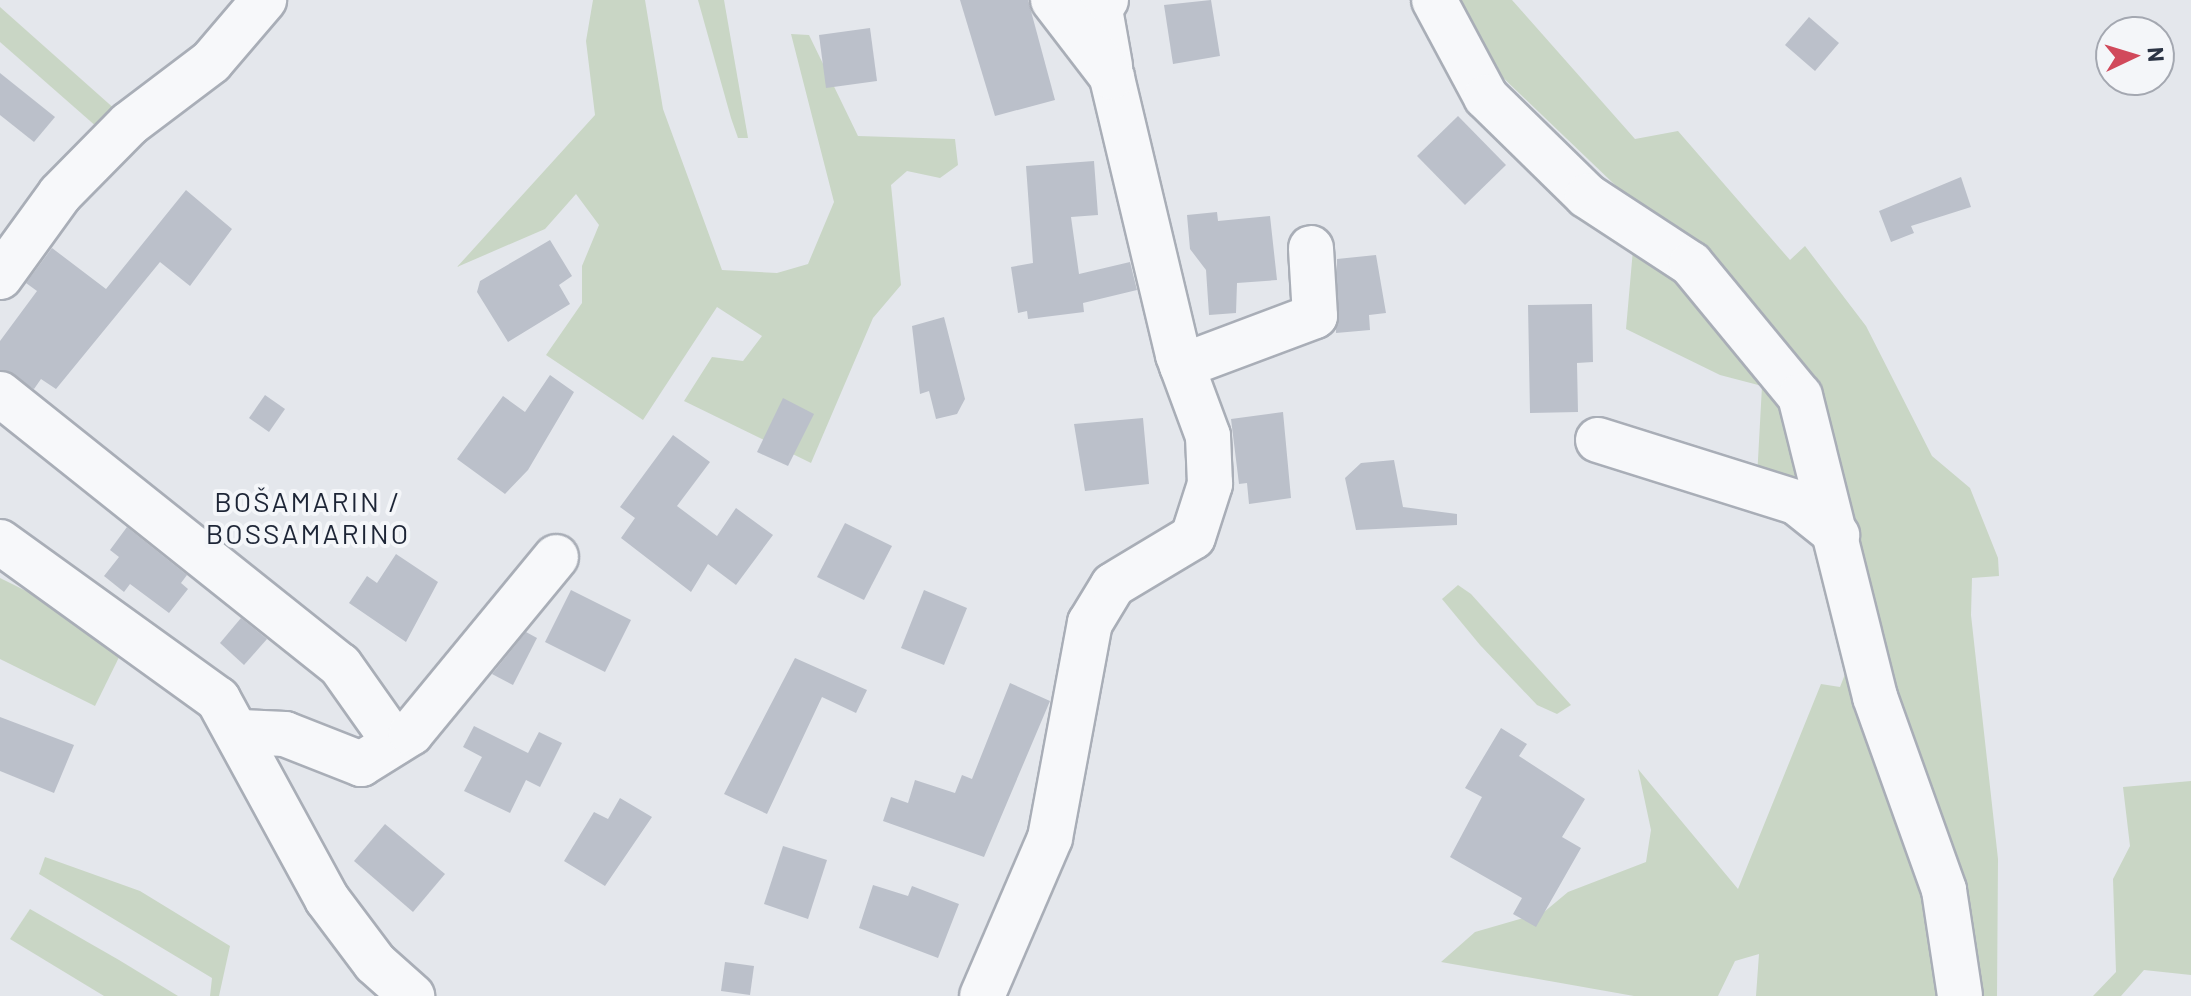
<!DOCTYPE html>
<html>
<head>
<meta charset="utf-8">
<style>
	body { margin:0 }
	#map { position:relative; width:2191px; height:996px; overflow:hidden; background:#e4e7ec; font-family:Barlow,sans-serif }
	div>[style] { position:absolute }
	.green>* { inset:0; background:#c9d6c5 }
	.building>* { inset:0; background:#bbc0ca }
	.roads { filter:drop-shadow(2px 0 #a9aeb7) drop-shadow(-2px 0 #a9aeb7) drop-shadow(0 2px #a9aeb7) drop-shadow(0 -2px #a9aeb7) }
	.minor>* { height:44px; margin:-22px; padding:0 22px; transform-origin:22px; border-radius:22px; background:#f7f8fa }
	span { translate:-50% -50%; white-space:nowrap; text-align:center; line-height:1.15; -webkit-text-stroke:8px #f4f6f9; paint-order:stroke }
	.quarter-label { font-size:28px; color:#1d2536; letter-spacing:2px }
	.north { position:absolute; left:2095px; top:16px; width:80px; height:80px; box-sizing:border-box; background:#f4f6f9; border:2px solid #a4a8b1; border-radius:50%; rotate:86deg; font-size:22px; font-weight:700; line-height:32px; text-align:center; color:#2b3445 }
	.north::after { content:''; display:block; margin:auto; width:28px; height:36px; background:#d1495b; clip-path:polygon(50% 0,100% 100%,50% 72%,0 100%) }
</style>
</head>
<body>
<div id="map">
	<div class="green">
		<i style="clip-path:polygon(593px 0,645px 0,663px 109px,722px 270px,777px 273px,808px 264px,834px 202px,791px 34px,809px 35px,858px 136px,955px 139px,958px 165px,940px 178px,907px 171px,891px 185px,901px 285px,873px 318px,811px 463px,684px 401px,712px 357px,743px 361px,762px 336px,717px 307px,643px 420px,546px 355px,582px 303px,582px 266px,599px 225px,576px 194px,545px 229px,457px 267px,595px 115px,586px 41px)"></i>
		<i style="clip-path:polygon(698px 0,724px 0,748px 138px,738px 138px,731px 118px)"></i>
		<i style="clip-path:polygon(1451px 0,1512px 0,1635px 139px,1678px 131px,1790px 260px,1805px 246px,1866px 326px,1932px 456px,1970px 488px,1998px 558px,1999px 576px,1972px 578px,1971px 615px,1998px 859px,1997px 996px,1974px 996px,1880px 679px,1839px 457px,1823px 412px,1638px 207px,1471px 47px)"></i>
		<i style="clip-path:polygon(0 7px,117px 111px,106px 135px,0 42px)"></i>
		<i style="clip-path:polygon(1634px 238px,1769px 374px,1821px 493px,1757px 478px,1762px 386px,1720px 375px,1626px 329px)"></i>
		<i style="clip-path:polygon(0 578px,127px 641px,95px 706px,0 659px)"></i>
		<i style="clip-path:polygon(1458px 585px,1471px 594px,1571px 705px,1557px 714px,1537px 705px,1480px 645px,1442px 599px)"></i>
		<i style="clip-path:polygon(1851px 659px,1894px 784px,1949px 996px,1756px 996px,1759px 954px,1735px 961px,1718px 996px,1634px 996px,1441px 962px,1475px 932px,1544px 912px,1568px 892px,1646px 862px,1651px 830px,1638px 769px,1738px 889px,1821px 684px,1840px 687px)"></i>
		<i style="clip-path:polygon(2191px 781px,2191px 975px,2144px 970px,2121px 996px,2093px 996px,2116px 972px,2113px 879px,2130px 846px,2123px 787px)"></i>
		<i style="clip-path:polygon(45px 857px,140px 891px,230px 946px,219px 996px,210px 996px,212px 978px,39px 874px)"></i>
		<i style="clip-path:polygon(30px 909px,119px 960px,178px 996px,104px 996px,10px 939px)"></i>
	</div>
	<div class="building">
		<i style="clip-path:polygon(960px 0,1028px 0,1055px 100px,995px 116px)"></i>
		<i style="clip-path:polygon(1211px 0,1220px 56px,1173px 64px,1164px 5px)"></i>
		<i style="clip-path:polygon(1809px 17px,1839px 43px,1815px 71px,1785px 45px)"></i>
		<i style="clip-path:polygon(870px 28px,877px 81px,826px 88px,819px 35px)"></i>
		<i style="clip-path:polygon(0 73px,55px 117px,34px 142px,0 115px)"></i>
		<i style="clip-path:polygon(1458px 116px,1506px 165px,1465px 205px,1417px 156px)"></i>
		<i style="clip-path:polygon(1094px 161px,1098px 215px,1071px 217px,1079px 274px,1130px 262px,1137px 290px,1083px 303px,1084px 312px,1028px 319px,1027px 311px,1018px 313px,1011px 267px,1033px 263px,1026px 166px)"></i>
		<i style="clip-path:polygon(1961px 177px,1971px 207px,1911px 226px,1914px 233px,1891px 242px,1879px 211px)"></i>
		<i style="clip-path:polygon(186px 190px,232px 229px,190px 286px,160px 262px,56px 389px,41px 379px,34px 389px,0 370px,0 341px,37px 291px,26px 283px,52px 248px,106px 289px)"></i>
		<i style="clip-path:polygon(1217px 212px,1218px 221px,1270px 216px,1277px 280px,1237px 283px,1236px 313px,1209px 315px,1206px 270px,1190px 249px,1187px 215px)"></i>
		<i style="clip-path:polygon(550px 240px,572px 276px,559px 285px,570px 304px,508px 342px,477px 292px,480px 281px)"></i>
		<i style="clip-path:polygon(1376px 255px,1386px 313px,1369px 315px,1370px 330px,1336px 333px,1337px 259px)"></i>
		<i style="clip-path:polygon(1592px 304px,1593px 362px,1577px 363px,1578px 412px,1530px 413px,1528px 305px)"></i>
		<i style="clip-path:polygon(944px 317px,965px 399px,957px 414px,936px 419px,929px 391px,920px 394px,912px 326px)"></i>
		<i style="clip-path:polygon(550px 375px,574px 392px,528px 470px,505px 494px,457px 459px,503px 396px,525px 412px)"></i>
		<i style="clip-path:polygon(265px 395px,285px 409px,269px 432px,249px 418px)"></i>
		<i style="clip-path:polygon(783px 398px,814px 414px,788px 466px,757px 452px)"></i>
		<i style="clip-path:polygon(1283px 412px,1291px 498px,1249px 504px,1247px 483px,1239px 484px,1231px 419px)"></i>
		<i style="clip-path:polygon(1143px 418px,1149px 484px,1085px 491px,1074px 424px)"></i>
		<i style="clip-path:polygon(673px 435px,710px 462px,677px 506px,717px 536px,736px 508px,773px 535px,736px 585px,708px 564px,691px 592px,621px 538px,635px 518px,620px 507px)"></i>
		<i style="clip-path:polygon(1394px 460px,1403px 507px,1457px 514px,1457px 525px,1356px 530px,1345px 478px,1361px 463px)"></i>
		<i style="clip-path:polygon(845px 523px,892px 546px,864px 600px,817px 577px)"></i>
		<i style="clip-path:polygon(127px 527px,187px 575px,181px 583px,188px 589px,169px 613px,130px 584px,124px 592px,104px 576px,119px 557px,110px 550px)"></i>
		<i style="clip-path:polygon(396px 554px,438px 582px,406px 642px,349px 603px,367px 576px,377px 583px)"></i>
		<i style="clip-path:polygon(571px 590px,631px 620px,605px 672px,545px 642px)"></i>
		<i style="clip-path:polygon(924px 590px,967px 608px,944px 665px,901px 648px)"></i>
		<i style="clip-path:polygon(241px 618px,267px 639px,244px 665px,220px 643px)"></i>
		<i style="clip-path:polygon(526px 632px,537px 638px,513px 685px,492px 674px)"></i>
		<i style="clip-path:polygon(795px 658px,867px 690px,856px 713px,822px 697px,767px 814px,724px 794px)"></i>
		<i style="clip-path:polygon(1010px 683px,1050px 701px,984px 857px,883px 821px,891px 797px,908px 803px,915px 780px,955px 793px,962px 775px,972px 779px)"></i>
		<i style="clip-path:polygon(0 717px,74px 745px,54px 793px,0 771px)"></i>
		<i style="clip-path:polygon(474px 726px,528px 753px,539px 732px,562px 743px,540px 787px,526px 780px,510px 813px,464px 791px,482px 757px,463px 747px)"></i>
		<i style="clip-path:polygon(1501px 728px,1527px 744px,1519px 756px,1585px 799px,1562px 837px,1581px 848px,1536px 927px,1513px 914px,1522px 898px,1450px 857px,1482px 797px,1465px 788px)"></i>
		<i style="clip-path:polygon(620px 798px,652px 817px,605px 886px,564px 861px,594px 812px,608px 819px)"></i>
		<i style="clip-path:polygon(385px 824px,445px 874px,413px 912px,354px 861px)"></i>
		<i style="clip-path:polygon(783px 846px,827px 860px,808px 919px,764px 904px)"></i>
		<i style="clip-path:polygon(873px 885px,908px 896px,912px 886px,959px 904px,938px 958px,859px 928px)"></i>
		<i style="clip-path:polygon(725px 962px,754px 966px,750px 995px,721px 991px)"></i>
	</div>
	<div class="roads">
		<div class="minor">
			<i style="left:1106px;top:0;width:11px;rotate:124deg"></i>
			<i style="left:1100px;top:9px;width:58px;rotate:80deg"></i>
			<i style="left:1434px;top:0;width:110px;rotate:61.8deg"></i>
			<i style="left:1486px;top:97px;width:141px;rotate:44.4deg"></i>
			<i style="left:1587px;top:196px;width:124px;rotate:33.2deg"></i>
			<i style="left:1691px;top:264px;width:171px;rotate:50.5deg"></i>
			<i style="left:1800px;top:396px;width:310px;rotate:76deg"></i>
			<i style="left:1875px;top:697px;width:205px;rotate:70.3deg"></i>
			<i style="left:1944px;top:890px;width:107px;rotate:81.4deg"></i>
			<i style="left:0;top:277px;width:102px;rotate:-54.1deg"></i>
			<i style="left:60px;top:194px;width:98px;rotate:-45.4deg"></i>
			<i style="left:129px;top:124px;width:103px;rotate:-37.1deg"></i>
			<i style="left:211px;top:62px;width:82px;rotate:-49.5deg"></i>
			<i style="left:1182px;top:366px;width:142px;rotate:-20.6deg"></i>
			<i style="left:1315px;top:316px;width:68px;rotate:-93.4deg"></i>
			<i style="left:0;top:394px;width:435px;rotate:38.6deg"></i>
			<i style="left:340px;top:665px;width:95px;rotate:54.8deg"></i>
			<i style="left:1598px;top:440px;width:207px;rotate:17.4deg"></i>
			<i style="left:1796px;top:502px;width:53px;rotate:38.8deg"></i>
			<i style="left:0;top:542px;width:269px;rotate:35.8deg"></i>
			<i style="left:218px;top:699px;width:228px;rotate:61.4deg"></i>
			<i style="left:327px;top:899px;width:80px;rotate:53.1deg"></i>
			<i style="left:375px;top:963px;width:50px;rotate:41.7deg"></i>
			<i style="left:241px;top:732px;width:44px;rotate:2.6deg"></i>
			<i style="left:285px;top:734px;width:82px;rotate:21.5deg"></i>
			<i style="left:361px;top:764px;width:59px;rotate:-31.8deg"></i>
			<i style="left:411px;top:733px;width:228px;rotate:-50.5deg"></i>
			<i style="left:982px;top:996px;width:172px;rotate:-66.7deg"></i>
			<i style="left:1050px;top:838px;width:219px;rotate:-79.5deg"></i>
			<i style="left:1090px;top:623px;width:44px;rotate:-58.8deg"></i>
			<i style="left:1113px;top:585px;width:93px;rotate:-31deg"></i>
			<i style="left:1193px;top:537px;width:56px;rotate:-72.2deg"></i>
			<i style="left:1210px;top:484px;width:48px;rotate:-92.4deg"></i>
			<i style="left:1208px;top:436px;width:86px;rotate:-110.3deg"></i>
			<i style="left:1178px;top:355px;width:286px;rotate:-103.4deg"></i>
			<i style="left:1112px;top:77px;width:97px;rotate:-127.5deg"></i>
		</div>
	</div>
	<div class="quarter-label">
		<span style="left:308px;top:517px">BOŠAMARIN /<br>BOSSAMARINO</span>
	</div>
	<div class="north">N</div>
</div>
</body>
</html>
